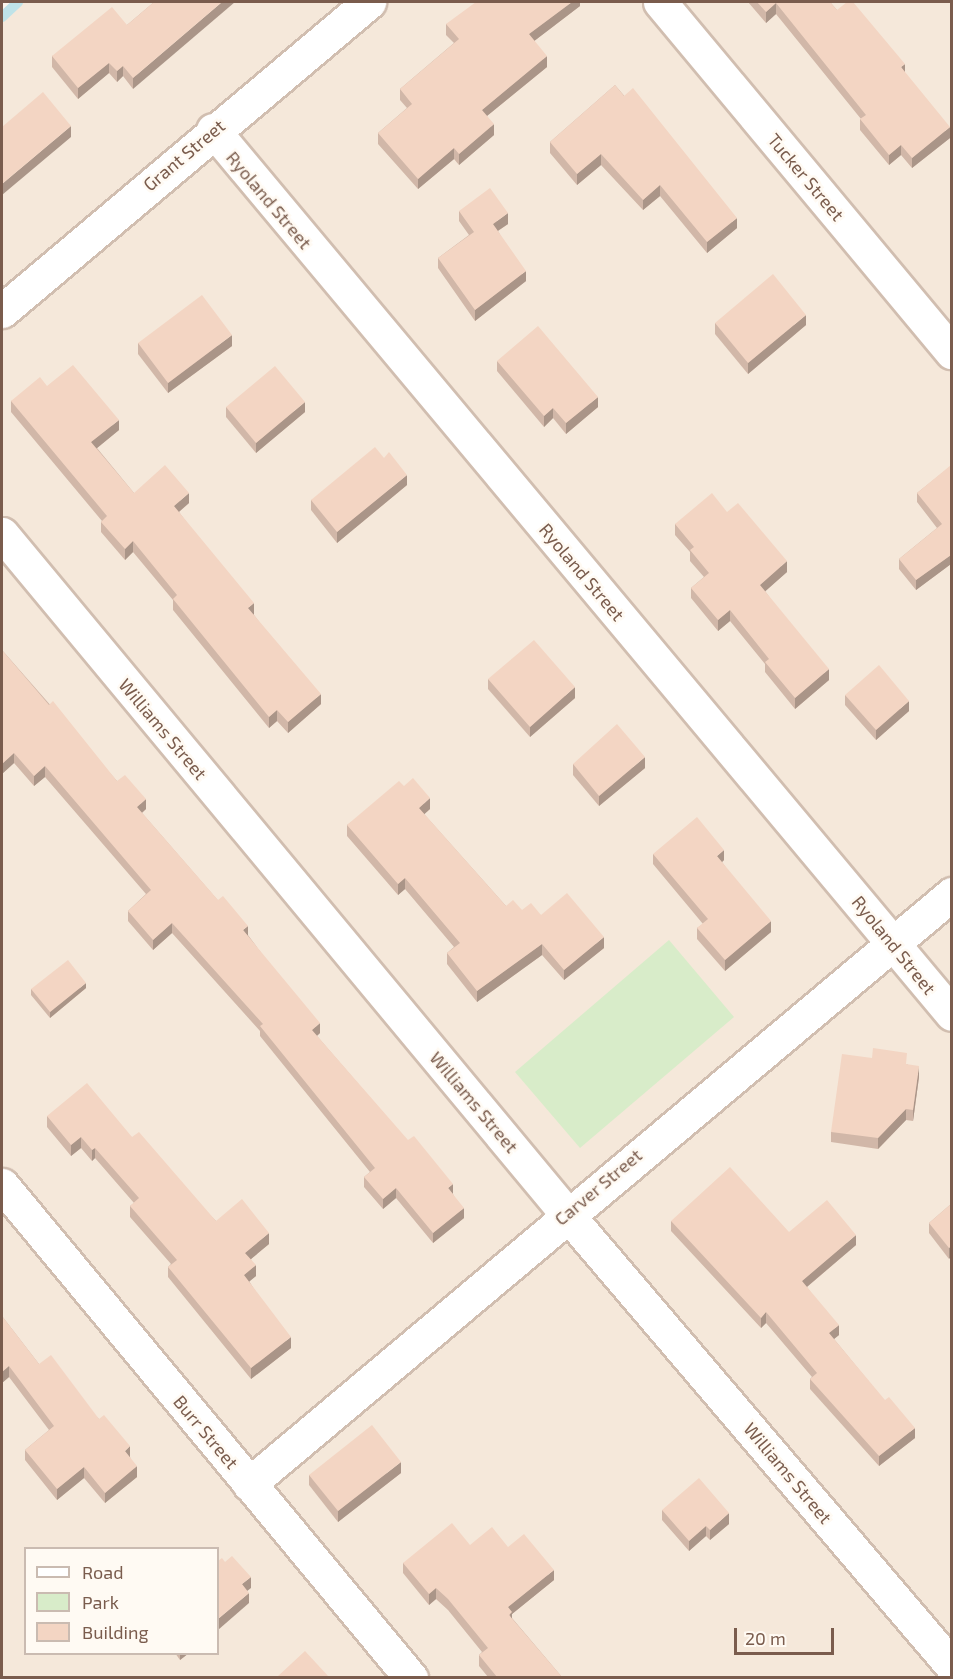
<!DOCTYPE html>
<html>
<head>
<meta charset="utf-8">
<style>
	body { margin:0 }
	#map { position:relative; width:953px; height:1679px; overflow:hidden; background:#fdf6ec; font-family:"Exo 2",sans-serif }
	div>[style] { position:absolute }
	.residential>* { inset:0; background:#f5e8da }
	.green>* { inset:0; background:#d8ecc9 }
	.stream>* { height:10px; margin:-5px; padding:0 5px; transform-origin:5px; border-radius:5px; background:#bfe3e8 }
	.roads { filter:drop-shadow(2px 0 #d1beb0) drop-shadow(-2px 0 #d1beb0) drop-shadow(0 2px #d1beb0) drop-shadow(0 -2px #d1beb0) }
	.street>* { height:33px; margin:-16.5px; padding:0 16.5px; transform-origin:16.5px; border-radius:16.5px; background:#fff }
	.wall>* { inset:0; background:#d1b7a8 }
	.shaded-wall>* { inset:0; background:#aa9588 }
	.building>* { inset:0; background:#f3d5c3 }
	span { translate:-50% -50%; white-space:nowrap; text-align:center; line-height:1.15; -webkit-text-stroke:5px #fffaf3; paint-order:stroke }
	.street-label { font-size:18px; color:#7a5c4d }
	.frame { position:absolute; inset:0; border:3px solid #7a5c4d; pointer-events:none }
	.legend { position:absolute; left:24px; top:1547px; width:195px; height:108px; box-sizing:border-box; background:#fffaf3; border:2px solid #cabbb1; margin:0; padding:8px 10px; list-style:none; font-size:18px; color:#7a5c4d }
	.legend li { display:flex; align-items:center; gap:12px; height:30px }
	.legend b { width:30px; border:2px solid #cabbb1 }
	.scale { position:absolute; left:734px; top:1628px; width:100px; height:27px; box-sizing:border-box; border:3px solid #7a5c4d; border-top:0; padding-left:8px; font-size:18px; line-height:21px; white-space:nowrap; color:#7a5c4d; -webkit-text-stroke:4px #fffaf3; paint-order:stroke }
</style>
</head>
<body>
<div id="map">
	<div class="residential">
		<i style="clip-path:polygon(evenodd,16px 2px,951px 2px,951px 1677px,2px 1678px,2px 16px,16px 2px,26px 1548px,218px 1548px,218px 1654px,26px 1654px,26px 1548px)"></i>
	</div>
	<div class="green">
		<i style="clip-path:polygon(669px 940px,734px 1017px,580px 1148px,515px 1072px)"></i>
	</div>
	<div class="stream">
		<i style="left:2px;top:17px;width:22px;rotate:-43deg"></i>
	</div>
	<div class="roads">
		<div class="street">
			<i style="left:660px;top:2px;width:456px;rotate:50.2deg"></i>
			<i style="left:213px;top:130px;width:1152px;rotate:50.11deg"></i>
			<i style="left:2px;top:311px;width:480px;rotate:-40.1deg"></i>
			<i style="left:2px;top:534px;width:883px;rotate:50.29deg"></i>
			<i style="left:566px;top:1213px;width:595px;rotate:49.57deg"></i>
			<i style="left:2px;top:1185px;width:641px;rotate:50.32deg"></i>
			<i style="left:249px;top:1484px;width:918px;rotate:-40.01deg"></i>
		</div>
	</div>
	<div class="wall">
		<i style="clip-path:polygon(154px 2px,133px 89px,123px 76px,117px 82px,109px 73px,78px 99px,52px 67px,52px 56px,127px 25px)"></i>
		<i style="clip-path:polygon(580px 2px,580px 6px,534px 41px,547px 67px,487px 116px,494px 135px,459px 165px,454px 159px,418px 189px,378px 144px,378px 133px,407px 108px,400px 100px,400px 89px,454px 43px,446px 35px,446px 24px)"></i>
		<i style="clip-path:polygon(748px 2px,830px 2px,837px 10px,905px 73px,950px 138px,912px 168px,901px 155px,889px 165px,860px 130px,860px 119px,861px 119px,776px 14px,766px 23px)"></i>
		<i style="clip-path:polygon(615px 85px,737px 228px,707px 253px,660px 196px,643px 210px,601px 165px,577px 185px,550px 153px,550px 142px)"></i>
		<i style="clip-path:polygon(459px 211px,508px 224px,498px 231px,526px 281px,475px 321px,438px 268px,438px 258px,469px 235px,459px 221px)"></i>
		<i style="clip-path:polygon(715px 323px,806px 325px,748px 374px,715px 334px)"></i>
		<i style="clip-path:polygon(138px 343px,232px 346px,168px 393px,138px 354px)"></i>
		<i style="clip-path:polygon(497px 361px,598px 407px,566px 434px,553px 418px,544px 427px,497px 371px)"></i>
		<i style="clip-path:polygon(47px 386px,119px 430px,97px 448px,134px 493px,189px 503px,179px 512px,254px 614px,254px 615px,321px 704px,288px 733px,277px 721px,269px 728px,173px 610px,173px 600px,133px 552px,125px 560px,101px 532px,101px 522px,102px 521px,11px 412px,11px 401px)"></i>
		<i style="clip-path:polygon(226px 407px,305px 412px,256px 453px,226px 417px)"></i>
		<i style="clip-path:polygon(951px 466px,951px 564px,916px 590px,899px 569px,899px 559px,937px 528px,917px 502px,917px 493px)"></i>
		<i style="clip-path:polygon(407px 485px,337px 543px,311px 510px,311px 500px)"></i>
		<i style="clip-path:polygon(727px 512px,787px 572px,765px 591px,829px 680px,795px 709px,765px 672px,765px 664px,730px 621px,718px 631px,691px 598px,691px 588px,704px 577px,690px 561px,690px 552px,675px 535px,675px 524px)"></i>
		<i style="clip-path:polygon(2px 650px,117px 781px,146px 809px,142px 813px,248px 935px,320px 1033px,317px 1036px,453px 1194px,464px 1218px,433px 1243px,396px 1198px,383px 1209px,364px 1187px,364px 1177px,370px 1172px,260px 1036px,260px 1031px,172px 933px,153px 950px,128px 921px,128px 911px,146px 894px,45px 777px,34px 786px,14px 763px,2px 774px)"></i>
		<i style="clip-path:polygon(488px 679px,575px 698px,530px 737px,488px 689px)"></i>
		<i style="clip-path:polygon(845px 695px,909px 711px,876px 740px,845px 705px)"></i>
		<i style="clip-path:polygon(573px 764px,645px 768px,599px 806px,573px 775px)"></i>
		<i style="clip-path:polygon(404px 786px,430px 809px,424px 814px,506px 906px,541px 915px,604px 948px,564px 980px,542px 955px,477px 1002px,447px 964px,447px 953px,454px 947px,405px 889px,398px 895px,347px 836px,347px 825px)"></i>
		<i style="clip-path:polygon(653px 854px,724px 860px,722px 862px,771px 932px,725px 971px,697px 939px,697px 928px,703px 924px,653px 864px)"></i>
		<i style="clip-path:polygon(86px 988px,50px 1018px,31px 995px,31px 989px)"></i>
		<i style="clip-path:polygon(907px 1064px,919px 1077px,913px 1121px,906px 1120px,878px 1149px,831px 1142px,831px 1132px)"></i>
		<i style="clip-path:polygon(47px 1116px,132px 1137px,216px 1221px,269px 1244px,251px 1259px,256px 1276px,249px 1281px,291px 1348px,251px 1379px,168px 1277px,168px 1267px,171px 1264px,130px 1217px,130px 1206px,134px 1203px,95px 1158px,92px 1161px,81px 1148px,71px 1156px,47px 1127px)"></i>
		<i style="clip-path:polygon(951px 1204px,949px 1259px,929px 1233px,929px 1223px)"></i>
		<i style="clip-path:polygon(671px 1221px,789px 1232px,856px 1245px,807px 1287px,839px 1335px,834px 1339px,915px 1438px,879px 1466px,810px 1389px,810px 1379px,812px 1377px,766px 1323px,761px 1328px,671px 1231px)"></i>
		<i style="clip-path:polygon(2px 1316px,39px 1364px,99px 1419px,130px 1457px,137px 1477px,105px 1503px,84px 1478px,57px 1500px,25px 1460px,25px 1450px,49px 1430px,9px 1377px,2px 1383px)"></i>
		<i style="clip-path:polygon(401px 1473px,338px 1522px,309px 1485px,309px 1475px)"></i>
		<i style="clip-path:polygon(662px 1510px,729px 1524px,710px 1540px,706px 1536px,689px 1551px,662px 1520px)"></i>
		<i style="clip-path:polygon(470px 1545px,508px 1547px,554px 1580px,512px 1614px,512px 1618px,562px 1677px,488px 1677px,479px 1666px,479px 1655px,482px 1652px,448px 1610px,436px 1599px,429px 1605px,403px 1573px,403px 1563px)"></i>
		<i style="clip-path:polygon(175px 1653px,189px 1653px,180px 1660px)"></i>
	</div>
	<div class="shaded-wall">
		<i style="clip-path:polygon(222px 2px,235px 2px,133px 89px,133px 78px)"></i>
		<i style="clip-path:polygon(572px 2px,580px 2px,580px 6px,529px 45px,529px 34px)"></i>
		<i style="clip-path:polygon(776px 3px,776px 14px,766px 23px,766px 12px)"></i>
		<i style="clip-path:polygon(547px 56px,547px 67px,482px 120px,482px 110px)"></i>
		<i style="clip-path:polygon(109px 63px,109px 73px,78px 99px,78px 88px)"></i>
		<i style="clip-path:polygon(905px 64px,905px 74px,901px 67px)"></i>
		<i style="clip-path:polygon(123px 66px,123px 76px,117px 82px,117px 71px)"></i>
		<i style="clip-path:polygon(494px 124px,494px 135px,459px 165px,459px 154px)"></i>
		<i style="clip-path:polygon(71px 126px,71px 137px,2px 195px,2px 184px)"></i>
		<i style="clip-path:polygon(950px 127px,950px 138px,912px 168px,912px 158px)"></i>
		<i style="clip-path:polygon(901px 145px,901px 155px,889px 165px,889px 155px)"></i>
		<i style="clip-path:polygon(454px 148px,454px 159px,418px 189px,418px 179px)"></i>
		<i style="clip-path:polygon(601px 154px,601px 165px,577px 185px,577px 174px)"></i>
		<i style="clip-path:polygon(660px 185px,660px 196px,643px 210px,643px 200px)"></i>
		<i style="clip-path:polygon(508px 213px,508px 224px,493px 234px,493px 224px)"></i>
		<i style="clip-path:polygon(737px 218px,737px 228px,707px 253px,707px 242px)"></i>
		<i style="clip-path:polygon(526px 271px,526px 281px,475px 321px,475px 310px)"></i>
		<i style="clip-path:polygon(806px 315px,806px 325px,748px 374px,748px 363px)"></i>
		<i style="clip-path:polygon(232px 335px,232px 346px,168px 393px,168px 383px)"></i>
		<i style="clip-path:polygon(598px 397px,598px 407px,566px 434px,566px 423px)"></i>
		<i style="clip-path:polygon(305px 402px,305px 412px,256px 453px,256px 443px)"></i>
		<i style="clip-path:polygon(553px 408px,553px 418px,544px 427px,544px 416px)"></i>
		<i style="clip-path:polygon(119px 420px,119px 430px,91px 453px,91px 442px)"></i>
		<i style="clip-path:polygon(407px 475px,407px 485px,337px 543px,337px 532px)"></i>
		<i style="clip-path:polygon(189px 493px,189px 503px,174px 516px,174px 506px)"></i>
		<i style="clip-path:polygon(133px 541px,133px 552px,125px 560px,125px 549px)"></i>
		<i style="clip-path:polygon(951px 555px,951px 564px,916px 590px,916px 580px)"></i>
		<i style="clip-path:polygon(787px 561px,787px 572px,760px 596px,760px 585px)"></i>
		<i style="clip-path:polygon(254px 603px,254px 614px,248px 619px,248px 608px)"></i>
		<i style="clip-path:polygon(730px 610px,730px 621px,718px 631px,718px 620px)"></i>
		<i style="clip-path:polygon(829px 669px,829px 680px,795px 709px,795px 698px)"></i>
		<i style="clip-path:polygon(575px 687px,575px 698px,530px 737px,530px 727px)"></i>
		<i style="clip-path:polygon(321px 694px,321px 704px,288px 733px,288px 722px)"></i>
		<i style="clip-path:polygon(909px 701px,909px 711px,876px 740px,876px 730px)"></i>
		<i style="clip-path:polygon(277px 710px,277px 721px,269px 728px,269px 717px)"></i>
		<i style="clip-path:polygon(14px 753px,14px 763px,2px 774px,2px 764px)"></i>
		<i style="clip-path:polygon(645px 757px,645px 768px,599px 806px,599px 796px)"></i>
		<i style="clip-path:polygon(45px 766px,45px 777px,34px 786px,34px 776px)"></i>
		<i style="clip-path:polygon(430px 798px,430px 809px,419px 819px,419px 808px)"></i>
		<i style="clip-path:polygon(146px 799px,146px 809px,137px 817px,137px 807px)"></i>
		<i style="clip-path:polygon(724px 850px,724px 860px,717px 867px,717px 856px)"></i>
		<i style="clip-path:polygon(405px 878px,405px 889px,398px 895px,398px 884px)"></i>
		<i style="clip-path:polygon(771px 921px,771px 932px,725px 971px,725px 960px)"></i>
		<i style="clip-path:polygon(172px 923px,172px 933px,153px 950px,153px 940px)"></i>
		<i style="clip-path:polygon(248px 926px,248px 936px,243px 930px)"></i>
		<i style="clip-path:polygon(604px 937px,604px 948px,564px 980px,564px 970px)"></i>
		<i style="clip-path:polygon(542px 944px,542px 955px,477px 1002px,477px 991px)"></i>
		<i style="clip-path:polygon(86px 983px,86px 988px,50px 1018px,50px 1012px)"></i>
		<i style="clip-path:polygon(320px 1023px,320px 1033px,312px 1040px,312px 1030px)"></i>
		<i style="clip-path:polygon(919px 1066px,919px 1077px,913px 1121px,913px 1110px)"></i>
		<i style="clip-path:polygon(906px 1109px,906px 1120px,878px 1149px,878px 1138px)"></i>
		<i style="clip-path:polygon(81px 1137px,81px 1148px,71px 1156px,71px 1145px)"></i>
		<i style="clip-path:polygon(95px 1148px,95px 1158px,92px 1161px,92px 1150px)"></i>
		<i style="clip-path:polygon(453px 1184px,453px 1194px,448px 1188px)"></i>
		<i style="clip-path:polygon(396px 1188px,396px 1198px,383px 1209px,383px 1199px)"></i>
		<i style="clip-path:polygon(464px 1208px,464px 1218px,433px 1243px,433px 1233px)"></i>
		<i style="clip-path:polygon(269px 1233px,269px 1244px,245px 1264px,245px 1253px)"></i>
		<i style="clip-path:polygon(856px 1235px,856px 1245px,802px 1291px,802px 1281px)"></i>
		<i style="clip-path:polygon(951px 1246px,951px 1257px,949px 1259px,949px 1248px)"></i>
		<i style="clip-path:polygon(256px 1265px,256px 1276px,244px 1286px,244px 1275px)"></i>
		<i style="clip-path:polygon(766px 1312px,766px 1323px,761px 1328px,761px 1318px)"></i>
		<i style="clip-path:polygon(839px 1325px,839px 1335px,829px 1343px,829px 1333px)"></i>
		<i style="clip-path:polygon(291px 1337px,291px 1348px,251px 1379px,251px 1368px)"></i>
		<i style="clip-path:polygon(9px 1366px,9px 1377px,2px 1383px,2px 1372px)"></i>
		<i style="clip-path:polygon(915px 1428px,915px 1438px,879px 1466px,879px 1456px)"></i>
		<i style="clip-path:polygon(130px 1446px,130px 1457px,125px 1462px,125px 1451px)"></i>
		<i style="clip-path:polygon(401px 1462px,401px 1473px,338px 1522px,338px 1511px)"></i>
		<i style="clip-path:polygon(137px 1466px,137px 1477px,105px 1503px,105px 1493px)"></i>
		<i style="clip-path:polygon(84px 1467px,84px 1478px,57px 1500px,57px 1489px)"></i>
		<i style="clip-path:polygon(729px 1513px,729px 1524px,710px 1540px,710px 1530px)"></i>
		<i style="clip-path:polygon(706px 1526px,706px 1536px,689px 1551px,689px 1541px)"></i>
		<i style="clip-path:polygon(554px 1570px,554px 1580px,512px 1614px,512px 1623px,508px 1607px)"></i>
		<i style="clip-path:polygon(251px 1577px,251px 1588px,242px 1595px,242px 1584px)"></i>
		<i style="clip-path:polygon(436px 1588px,436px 1599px,429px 1605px,429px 1594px)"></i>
		<i style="clip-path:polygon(249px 1593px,249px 1603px,218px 1630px,218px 1619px)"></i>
		<i style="clip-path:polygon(180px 1653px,189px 1653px,180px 1660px)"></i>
	</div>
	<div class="building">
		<i style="clip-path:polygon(154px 2px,222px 2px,133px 78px,123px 66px,117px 71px,109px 63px,78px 88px,52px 56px,112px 7px,127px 25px)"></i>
		<i style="clip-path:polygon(476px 2px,572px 2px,529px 34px,547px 56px,482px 110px,494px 124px,459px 154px,454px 148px,418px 179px,378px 133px,412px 104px,400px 89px,459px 39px,446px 24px)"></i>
		<i style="clip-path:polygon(757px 2px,830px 2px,837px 10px,847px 2px,853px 2px,905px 64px,901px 67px,950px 127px,912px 158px,901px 145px,889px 155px,860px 119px,866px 115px,776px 3px,766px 12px)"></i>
		<i style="clip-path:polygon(615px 85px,624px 96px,633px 88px,737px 218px,707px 242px,660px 185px,643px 200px,601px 154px,577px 174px,550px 142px)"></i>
		<i style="clip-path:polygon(43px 92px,71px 126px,2px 184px,2px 127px)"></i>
		<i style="clip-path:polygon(490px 188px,508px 213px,493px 224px,526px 271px,475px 310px,438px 258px,474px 232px,459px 211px)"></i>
		<i style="clip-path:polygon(773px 274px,806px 315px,748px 363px,715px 323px)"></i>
		<i style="clip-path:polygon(202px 295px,232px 335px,168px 383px,138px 343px)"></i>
		<i style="clip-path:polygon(538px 326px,598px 397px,566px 423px,553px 408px,544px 416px,497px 361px)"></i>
		<i style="clip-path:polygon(73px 365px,119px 420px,91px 442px,134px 493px,165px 465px,189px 493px,174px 506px,254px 603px,248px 608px,321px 694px,288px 722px,277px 710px,269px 717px,173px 599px,177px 595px,133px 541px,125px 549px,101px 522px,107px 516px,11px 401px,40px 377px,47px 386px)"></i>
		<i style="clip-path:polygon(275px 366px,305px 402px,256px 443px,226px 407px)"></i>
		<i style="clip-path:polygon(375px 447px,384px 458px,389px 452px,407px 475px,337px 532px,311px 500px)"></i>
		<i style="clip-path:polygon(951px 465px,951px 555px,916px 580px,899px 559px,942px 524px,917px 493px)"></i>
		<i style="clip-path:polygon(712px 493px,727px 512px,738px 503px,787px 561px,760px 585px,829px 669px,795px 698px,765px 662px,769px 659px,730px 610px,718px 620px,691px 588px,709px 573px,690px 550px,694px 547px,675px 524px)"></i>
		<i style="clip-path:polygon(534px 640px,575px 687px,530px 727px,488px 679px)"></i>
		<i style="clip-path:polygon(2px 650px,49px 705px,53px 701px,117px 781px,125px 775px,146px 799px,137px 807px,218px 900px,223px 896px,248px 926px,243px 930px,320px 1023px,312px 1030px,408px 1140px,414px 1136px,453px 1184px,448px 1188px,464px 1208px,433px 1233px,396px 1188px,383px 1199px,364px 1177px,375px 1168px,260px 1026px,263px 1024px,172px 923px,153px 940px,128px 911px,151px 890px,45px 766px,34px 776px,14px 753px,2px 764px)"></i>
		<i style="clip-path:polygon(879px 665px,909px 701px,876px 730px,845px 695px)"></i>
		<i style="clip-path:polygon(617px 724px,645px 757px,599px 796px,573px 764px)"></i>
		<i style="clip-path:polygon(413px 778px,430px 798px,419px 808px,506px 906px,513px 900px,522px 910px,531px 903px,541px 915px,567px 893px,604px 937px,564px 970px,542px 944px,477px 991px,447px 953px,460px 943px,405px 878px,398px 884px,347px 825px,399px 781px,404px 786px)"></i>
		<i style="clip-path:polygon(697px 817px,724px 850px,717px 856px,771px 921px,725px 960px,697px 928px,708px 919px,653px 854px)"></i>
		<i style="clip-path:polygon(68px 960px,86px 983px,50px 1012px,31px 989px)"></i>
		<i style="clip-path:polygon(873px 1048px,907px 1053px,906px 1064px,919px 1066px,913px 1110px,906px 1109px,878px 1138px,831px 1132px,842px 1054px,872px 1058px)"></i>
		<i style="clip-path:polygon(87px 1083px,132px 1137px,139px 1132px,216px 1221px,242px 1199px,269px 1233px,245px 1253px,256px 1265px,244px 1275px,291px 1337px,251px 1368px,168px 1267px,177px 1260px,130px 1206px,139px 1198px,95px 1148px,92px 1150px,81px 1137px,71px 1145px,47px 1116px)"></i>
		<i style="clip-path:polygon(730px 1167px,789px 1232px,827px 1200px,856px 1235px,802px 1281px,839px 1325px,829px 1333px,885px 1400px,889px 1397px,915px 1428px,879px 1456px,810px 1379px,817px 1373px,766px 1312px,761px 1318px,671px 1221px)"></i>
		<i style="clip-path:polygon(951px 1204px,951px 1246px,949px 1248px,929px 1223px)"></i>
		<i style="clip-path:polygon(2px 1316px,39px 1364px,51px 1355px,99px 1419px,104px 1415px,130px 1446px,125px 1451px,137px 1466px,105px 1493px,84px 1467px,57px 1489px,25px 1450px,54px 1426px,9px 1366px,2px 1372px)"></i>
		<i style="clip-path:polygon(372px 1425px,401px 1462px,338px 1511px,309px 1475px)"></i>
		<i style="clip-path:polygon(699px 1478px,729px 1513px,710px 1530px,706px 1526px,689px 1541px,662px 1510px)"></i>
		<i style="clip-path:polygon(452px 1523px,470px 1545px,492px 1527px,508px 1547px,524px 1534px,554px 1570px,508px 1607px,512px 1612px,509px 1615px,562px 1677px,497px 1677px,479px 1655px,488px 1648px,448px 1599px,436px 1588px,429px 1594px,403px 1563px)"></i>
		<i style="clip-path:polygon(232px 1556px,251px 1577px,242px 1584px,249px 1593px,218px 1619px,218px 1561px,222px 1558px,225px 1562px)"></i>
		<i style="clip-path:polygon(305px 1651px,329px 1677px,277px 1677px)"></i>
	</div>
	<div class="street-label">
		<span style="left:184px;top:155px;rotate:-40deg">Grant Street</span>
		<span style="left:806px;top:177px;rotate:50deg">Tucker Street</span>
		<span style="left:269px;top:200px;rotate:50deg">Ryoland Street</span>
		<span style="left:582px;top:572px;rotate:50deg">Ryoland Street</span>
		<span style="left:163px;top:729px;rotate:50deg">Williams Street</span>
		<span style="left:894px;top:945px;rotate:51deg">Ryoland Street</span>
		<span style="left:474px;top:1102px;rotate:50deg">Williams Street</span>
		<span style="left:598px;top:1187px;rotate:-40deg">Carver Street</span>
		<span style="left:206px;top:1432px;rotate:50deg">Burr Street</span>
		<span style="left:788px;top:1473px;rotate:50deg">Williams Street</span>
	</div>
	<div class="frame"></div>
	<ul class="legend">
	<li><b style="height:8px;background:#fff"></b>Road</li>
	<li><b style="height:16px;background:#d8ecc9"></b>Park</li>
	<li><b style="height:16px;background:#f3d5c3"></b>Building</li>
	</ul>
	<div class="scale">20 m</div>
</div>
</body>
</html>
